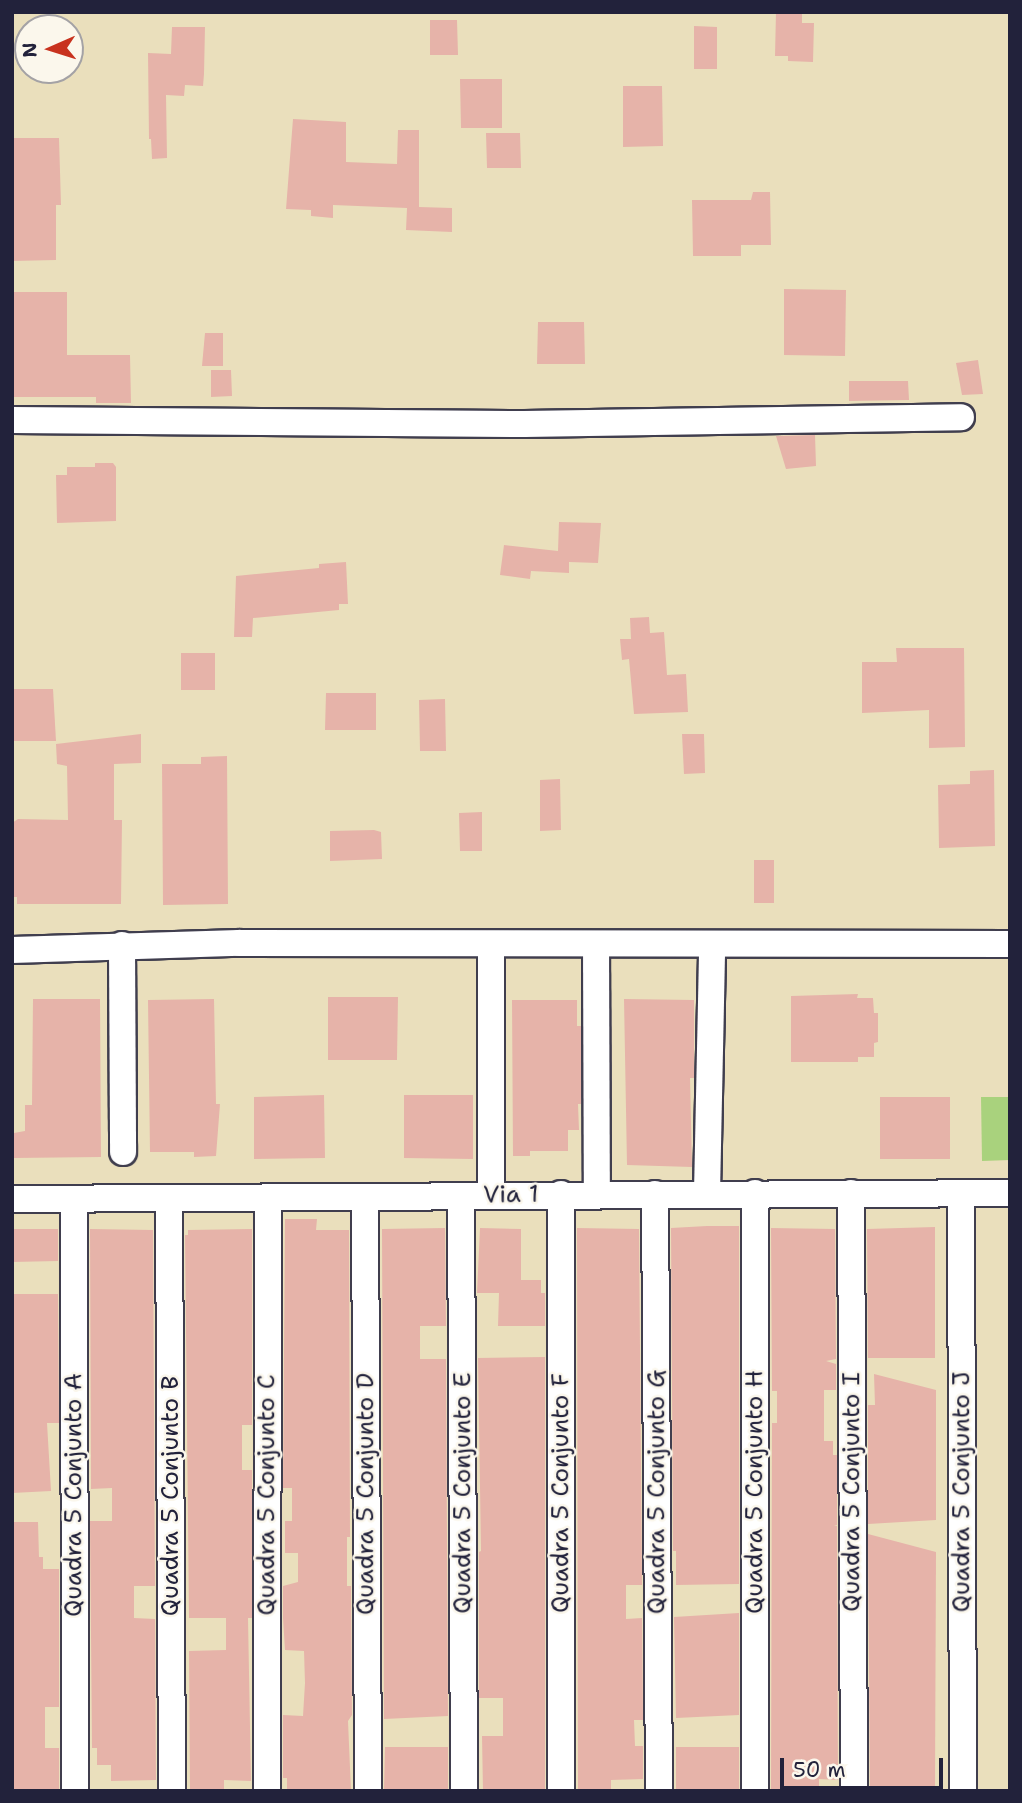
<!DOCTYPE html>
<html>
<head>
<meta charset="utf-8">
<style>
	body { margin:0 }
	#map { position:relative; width:1022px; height:1803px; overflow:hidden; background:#eadfbc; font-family:"Shantell Sans",sans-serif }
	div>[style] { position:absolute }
	.green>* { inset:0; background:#a9d27d }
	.building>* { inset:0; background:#e6b3a9 }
	.roads { filter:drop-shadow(2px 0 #403e4e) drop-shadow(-2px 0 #403e4e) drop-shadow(0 2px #403e4e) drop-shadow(0 -2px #403e4e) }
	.minor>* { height:26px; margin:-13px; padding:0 13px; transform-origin:13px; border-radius:13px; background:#fff }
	span { translate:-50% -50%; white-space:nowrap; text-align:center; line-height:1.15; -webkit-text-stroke:5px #fbf7ec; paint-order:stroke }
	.street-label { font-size:24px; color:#22223b }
	.frame { position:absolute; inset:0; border:14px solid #22223b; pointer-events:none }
	.north { position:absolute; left:14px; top:14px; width:70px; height:70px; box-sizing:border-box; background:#fbf7ec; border:2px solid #a4a2a5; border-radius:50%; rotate:267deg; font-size:19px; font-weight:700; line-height:28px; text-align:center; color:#22223b }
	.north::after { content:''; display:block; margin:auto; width:24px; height:32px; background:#c8321e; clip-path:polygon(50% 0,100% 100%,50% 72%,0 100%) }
	.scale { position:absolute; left:780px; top:1758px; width:163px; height:32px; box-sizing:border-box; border:4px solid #22223b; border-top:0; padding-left:9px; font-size:21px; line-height:24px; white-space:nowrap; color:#22223b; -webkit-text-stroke:5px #fbf7ec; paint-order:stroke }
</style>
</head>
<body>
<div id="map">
	<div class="green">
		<i style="clip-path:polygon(981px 1097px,1010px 1097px,1010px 1160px,982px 1161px)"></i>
	</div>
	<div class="building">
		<i style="clip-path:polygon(776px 12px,802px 12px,802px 23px,814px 23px,813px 62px,788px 61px,788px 56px,775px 56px)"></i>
		<i style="clip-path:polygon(430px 20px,457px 20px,458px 55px,430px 55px)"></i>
		<i style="clip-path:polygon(694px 26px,717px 27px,717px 69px,694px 69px)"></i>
		<i style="clip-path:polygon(172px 27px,205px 27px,204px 74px,203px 86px,185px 85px,184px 96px,166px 95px,167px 158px,152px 159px,151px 139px,149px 139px,148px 53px,171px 54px)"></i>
		<i style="clip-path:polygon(460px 79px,502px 79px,502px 128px,461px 128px)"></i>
		<i style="clip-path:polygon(623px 86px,662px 86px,663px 146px,623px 147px)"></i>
		<i style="clip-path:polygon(293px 119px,346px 122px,346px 162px,397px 164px,398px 130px,419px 130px,419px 207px,452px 208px,452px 232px,406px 230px,407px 208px,333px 205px,333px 218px,311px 216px,311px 210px,286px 209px)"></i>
		<i style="clip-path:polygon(486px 133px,520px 133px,521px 168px,487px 168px)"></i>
		<i style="clip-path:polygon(12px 138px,59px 138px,61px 205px,56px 205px,56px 260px,12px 261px)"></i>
		<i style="clip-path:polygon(753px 192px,770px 192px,771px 245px,741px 245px,741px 256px,693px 256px,692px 200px,751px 200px)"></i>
		<i style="clip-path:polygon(784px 289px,846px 290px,845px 356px,784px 355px)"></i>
		<i style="clip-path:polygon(12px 292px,67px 292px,67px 355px,130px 355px,131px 403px,96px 403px,96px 397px,12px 397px)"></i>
		<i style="clip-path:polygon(538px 322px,584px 322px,585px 364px,537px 364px)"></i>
		<i style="clip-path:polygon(205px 333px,223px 333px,223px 366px,202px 366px)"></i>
		<i style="clip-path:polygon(978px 360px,983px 394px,962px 395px,956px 363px)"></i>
		<i style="clip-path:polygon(211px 370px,231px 370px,232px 396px,211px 397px)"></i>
		<i style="clip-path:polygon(849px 381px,908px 381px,909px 400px,849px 401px)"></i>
		<i style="clip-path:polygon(815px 435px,816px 466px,786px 469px,776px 436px)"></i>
		<i style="clip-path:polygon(95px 463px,113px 463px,116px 467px,116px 521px,57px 523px,56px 475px,67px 475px,67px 467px,95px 467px)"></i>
		<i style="clip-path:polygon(559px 522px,601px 523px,598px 563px,569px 562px,569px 573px,531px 571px,530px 579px,500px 575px,504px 545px,558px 551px)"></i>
		<i style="clip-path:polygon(346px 562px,348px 604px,339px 604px,339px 610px,253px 618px,252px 637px,234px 637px,236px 576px,319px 568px,319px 564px)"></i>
		<i style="clip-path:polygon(649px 617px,650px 633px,664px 632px,667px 675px,686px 674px,688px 712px,634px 714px,629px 659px,622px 660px,620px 639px,631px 639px,630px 618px)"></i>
		<i style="clip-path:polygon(896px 648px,964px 648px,965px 747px,929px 748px,929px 710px,862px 713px,862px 662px,897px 662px)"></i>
		<i style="clip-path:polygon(181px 653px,215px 653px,215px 690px,181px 690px)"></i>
		<i style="clip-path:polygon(12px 689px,53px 689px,56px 741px,12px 741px)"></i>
		<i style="clip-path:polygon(326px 693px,376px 693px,376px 730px,325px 730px)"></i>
		<i style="clip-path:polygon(445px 699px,446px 751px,420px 751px,419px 700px)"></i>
		<i style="clip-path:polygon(141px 734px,141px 763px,114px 764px,114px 820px,122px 820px,121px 904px,17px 904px,17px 897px,12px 897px,12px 823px,18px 819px,68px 820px,67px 766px,57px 764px,56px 744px)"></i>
		<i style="clip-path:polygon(682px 734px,704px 734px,705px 773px,684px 774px)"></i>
		<i style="clip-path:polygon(227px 756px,228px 904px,163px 905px,162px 764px,201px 764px,201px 757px)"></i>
		<i style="clip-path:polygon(994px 770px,995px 846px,939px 848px,938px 785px,970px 784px,970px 771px)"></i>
		<i style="clip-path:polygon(560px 779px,561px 830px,540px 831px,540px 780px)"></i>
		<i style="clip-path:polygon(482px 812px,482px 851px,460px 851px,459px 813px)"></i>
		<i style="clip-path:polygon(374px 830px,381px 832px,382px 859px,330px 861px,330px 831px)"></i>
		<i style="clip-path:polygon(754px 860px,774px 860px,774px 903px,754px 903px)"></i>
		<i style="clip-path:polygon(858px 994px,857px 998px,873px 998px,874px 1013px,878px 1013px,878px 1042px,874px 1043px,874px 1057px,858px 1057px,858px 1062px,791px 1062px,791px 996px)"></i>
		<i style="clip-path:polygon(328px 997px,398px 997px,397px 1060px,328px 1060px)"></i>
		<i style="clip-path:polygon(33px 999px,100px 999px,101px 1157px,14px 1158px,14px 1133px,25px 1131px,25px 1105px,32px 1105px)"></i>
		<i style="clip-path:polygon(214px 999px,216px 1104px,220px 1104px,216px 1156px,194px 1157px,194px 1152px,150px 1152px,148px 1000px)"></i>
		<i style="clip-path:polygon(624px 999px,694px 1000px,694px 1078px,690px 1078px,692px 1167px,627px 1165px)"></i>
		<i style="clip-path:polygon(512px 1000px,577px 1000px,577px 1026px,581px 1026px,581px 1104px,578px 1104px,579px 1130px,568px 1130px,568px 1151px,530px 1151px,530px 1156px,513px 1156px)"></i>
		<i style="clip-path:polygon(324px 1095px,325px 1158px,254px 1159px,254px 1097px)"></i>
		<i style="clip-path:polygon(404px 1095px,473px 1095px,473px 1159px,404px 1158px)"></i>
		<i style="clip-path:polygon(880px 1097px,950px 1097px,950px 1159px,880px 1159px)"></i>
		<i style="clip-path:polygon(285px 1219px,317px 1219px,316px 1230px,349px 1230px,350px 1537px,347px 1537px,347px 1586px,351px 1586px,351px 1596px,352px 1715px,348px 1721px,351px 1791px,287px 1791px,287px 1778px,283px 1778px,283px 1715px,303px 1716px,305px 1683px,304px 1651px,285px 1650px,283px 1618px,283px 1586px,298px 1582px,298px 1553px,285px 1553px,285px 1521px,292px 1521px,292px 1488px,283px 1488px)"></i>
		<i style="clip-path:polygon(707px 1226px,739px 1226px,739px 1584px,676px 1585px,676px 1551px,673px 1551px,671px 1228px)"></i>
		<i style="clip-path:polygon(935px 1227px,935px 1358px,868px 1358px,867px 1229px)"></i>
		<i style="clip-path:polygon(445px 1228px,446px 1326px,420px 1326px,420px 1359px,446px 1359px,448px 1716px,384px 1719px,382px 1229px)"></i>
		<i style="clip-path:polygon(480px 1228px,521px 1229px,521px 1280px,541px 1280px,541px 1293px,545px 1293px,545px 1326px,498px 1326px,499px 1293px,477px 1293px)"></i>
		<i style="clip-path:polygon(577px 1228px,639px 1229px,642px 1585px,626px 1585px,626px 1619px,642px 1618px,643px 1720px,634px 1720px,635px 1746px,643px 1746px,643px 1779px,611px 1780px,611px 1791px,578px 1791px)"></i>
		<i style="clip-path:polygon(771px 1228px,835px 1229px,836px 1359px,826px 1361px,836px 1364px,836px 1390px,824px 1390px,824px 1441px,833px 1441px,833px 1455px,837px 1455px,837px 1525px,834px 1525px,837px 1526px,838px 1780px,819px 1779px,819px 1791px,771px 1791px,772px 1423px,777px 1423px,777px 1391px,772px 1391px)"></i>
		<i style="clip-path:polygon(12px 1229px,58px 1229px,58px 1261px,12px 1262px)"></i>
		<i style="clip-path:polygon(90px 1229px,153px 1230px,155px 1586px,134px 1586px,134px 1618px,155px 1619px,156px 1780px,111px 1781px,111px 1765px,97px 1765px,97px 1748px,92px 1748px,90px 1521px,112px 1521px,112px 1488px,91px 1489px)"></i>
		<i style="clip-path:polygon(252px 1229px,252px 1425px,242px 1425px,242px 1470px,252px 1470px,252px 1618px,248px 1618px,251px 1781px,224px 1780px,224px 1791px,190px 1791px,189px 1651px,226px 1650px,226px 1618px,189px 1618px,185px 1235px,188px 1235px,188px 1230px)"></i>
		<i style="clip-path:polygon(12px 1294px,58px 1294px,59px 1423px,47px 1423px,51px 1491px,12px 1493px)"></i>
		<i style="clip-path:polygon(545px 1357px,545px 1791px,483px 1791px,482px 1736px,503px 1736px,503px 1698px,479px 1698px,479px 1552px,481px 1551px,478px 1358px)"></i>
		<i style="clip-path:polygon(874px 1374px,936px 1390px,936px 1520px,868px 1524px,868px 1405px,875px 1405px)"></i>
		<i style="clip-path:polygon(12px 1522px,38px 1522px,39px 1557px,43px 1557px,43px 1569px,59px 1569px,59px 1707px,45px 1707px,45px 1748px,59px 1748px,59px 1791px,12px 1791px)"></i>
		<i style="clip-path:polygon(868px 1534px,936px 1552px,935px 1791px,870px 1789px)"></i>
		<i style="clip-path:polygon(739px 1613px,739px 1715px,676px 1718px,674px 1617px)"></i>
		<i style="clip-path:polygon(385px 1747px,448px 1747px,448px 1791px,384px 1791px)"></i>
		<i style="clip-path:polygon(676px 1747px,739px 1747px,739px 1791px,676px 1791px)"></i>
	</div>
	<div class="roads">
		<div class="minor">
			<i style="left:12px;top:420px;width:512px;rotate:0.45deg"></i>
			<i style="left:524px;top:424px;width:437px;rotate:-0.9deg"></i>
			<i style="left:491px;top:944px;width:252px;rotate:90deg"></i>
			<i style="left:122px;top:945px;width:207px;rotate:89.7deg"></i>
			<i style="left:596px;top:945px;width:249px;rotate:89.8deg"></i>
			<i style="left:12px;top:950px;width:227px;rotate:-1.8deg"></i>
			<i style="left:239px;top:943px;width:771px;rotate:0.07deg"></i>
			<i style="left:707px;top:1193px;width:248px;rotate:-88.8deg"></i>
			<i style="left:851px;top:1193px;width:598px;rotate:89.71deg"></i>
			<i style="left:961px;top:1193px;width:598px;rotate:89.81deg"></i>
			<i style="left:655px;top:1194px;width:597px;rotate:89.62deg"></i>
			<i style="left:461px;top:1196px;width:595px;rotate:89.71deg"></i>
			<i style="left:365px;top:1198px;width:593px;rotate:89.71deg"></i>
			<i style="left:12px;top:1199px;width:998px;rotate:-0.34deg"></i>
			<i style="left:74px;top:1200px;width:591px;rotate:89.9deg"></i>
			<i style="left:169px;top:1200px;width:591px;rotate:89.71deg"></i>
			<i style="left:267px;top:1791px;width:592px;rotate:-89.9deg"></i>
			<i style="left:561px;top:1791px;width:597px;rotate:-90deg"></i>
			<i style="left:755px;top:1791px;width:598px;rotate:-90deg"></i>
		</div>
	</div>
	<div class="street-label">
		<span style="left:511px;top:1195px;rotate:-1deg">Via 1</span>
		<span style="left:657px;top:1492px;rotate:-90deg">Quadra 5 Conjunto G</span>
		<span style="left:755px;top:1492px;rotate:-90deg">Quadra 5 Conjunto H</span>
		<span style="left:852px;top:1492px;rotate:-90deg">Quadra 5 Conjunto I</span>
		<span style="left:962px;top:1492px;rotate:-90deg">Quadra 5 Conjunto J</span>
		<span style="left:463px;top:1493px;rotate:-90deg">Quadra 5 Conjunto E</span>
		<span style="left:561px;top:1493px;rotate:-90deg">Quadra 5 Conjunto F</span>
		<span style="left:366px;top:1494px;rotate:-90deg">Quadra 5 Conjunto D</span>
		<span style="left:74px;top:1495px;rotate:-90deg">Quadra 5 Conjunto A</span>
		<span style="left:267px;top:1495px;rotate:-90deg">Quadra 5 Conjunto C</span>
		<span style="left:171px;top:1496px;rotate:-90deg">Quadra 5 Conjunto B</span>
	</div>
	<div class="frame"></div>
	<div class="north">N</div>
	<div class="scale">50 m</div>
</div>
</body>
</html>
